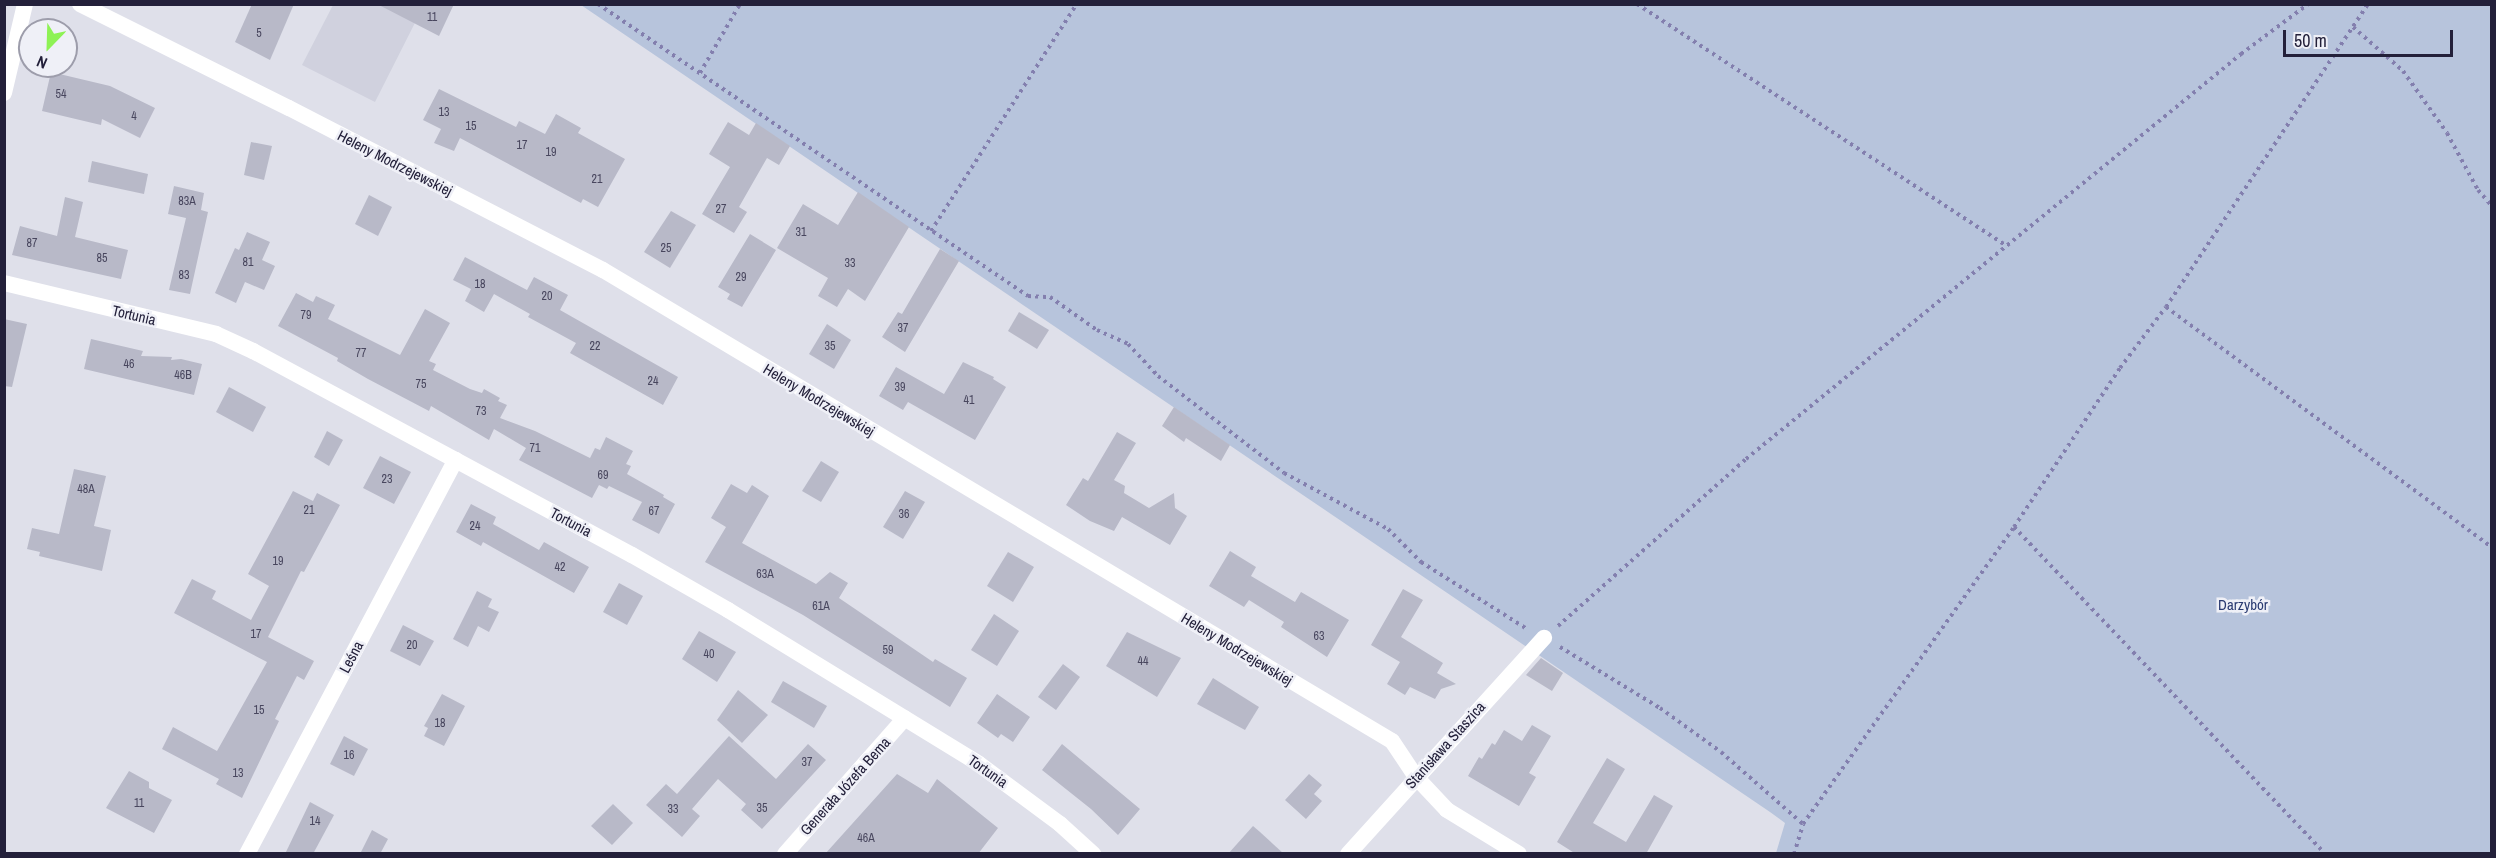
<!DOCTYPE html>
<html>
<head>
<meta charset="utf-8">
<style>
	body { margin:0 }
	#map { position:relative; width:2496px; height:858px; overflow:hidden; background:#dfe0ea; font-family:"Archivo Narrow",sans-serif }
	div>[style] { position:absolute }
	.built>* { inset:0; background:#d0d1de }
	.green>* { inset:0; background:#b7c4dc }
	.building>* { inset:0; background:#b8b9c8 }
	.path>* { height:4px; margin-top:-2px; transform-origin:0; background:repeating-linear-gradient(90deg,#837fae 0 3px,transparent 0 7.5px) }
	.minor>* { height:16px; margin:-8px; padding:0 8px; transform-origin:8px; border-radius:8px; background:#fff }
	span { translate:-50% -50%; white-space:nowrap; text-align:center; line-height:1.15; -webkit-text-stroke:5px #eff0f7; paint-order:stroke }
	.number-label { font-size:12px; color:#48465e }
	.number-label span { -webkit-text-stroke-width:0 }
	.street-label { font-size:15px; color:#23203a }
	.park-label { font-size:15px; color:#2a3a71 }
	.frame { position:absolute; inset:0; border:6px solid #23203a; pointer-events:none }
	.north { position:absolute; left:18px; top:18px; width:60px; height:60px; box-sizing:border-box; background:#eff0f7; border:2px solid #9d9dab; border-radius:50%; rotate:203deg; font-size:16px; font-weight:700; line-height:24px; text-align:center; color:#23203a }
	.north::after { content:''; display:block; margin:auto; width:21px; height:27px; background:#8ef255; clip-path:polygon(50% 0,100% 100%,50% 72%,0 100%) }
	.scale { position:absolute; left:2283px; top:30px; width:170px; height:27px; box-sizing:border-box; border:3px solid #23203a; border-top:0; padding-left:8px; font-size:18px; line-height:21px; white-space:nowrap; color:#23203a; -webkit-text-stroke:4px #eff0f7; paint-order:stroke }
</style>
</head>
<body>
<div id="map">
	<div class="built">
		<i style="clip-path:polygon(333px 5px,424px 5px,375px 102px,302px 65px)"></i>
	</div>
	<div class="green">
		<i style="clip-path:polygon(581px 5px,2491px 5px,2491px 853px,1776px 853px,1785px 823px,1770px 812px)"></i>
	</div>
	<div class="building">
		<i style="clip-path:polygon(252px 4px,294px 4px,270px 60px,235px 42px)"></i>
		<i style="clip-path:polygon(377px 4px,454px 4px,439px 36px)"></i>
		<i style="clip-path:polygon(51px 72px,110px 86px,155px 108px,140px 138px,102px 119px,101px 125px,42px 111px)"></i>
		<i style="clip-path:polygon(439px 89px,516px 127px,519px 121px,545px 134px,556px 114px,581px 128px,578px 133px,625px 159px,598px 207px,583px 199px,581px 203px,460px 138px,454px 151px,434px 143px,441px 129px,423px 120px)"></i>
		<i style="clip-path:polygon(728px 122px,749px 135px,756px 123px,790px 146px,779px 165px,767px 158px,739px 207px,747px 212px,734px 233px,702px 214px,730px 167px,709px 154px)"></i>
		<i style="clip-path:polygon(251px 142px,272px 146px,264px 180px,244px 175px)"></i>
		<i style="clip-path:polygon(92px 161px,148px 174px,144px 194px,88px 182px)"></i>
		<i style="clip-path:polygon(174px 186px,204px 193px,201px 210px,208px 212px,190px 294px,169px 290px,186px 218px,168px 214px)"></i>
		<i style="clip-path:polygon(858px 192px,909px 227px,865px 301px,848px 289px,837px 307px,818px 296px,828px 278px,777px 248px,803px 204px,838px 225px)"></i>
		<i style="clip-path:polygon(369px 195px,392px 207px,378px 236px,355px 224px)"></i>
		<i style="clip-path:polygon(65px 197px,83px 202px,75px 237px,128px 250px,121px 279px,12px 255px,20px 226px,57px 236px)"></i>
		<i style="clip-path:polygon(671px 211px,696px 225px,670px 268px,644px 252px)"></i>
		<i style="clip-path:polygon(247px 232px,270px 242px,262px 260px,275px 266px,264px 290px,245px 282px,236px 303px,215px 293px,235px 248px,239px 250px)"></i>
		<i style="clip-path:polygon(750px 234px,776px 250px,742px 307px,727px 299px,730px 294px,718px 287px)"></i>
		<i style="clip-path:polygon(940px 249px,959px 261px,905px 352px,882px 337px,898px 312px,902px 314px)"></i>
		<i style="clip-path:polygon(465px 257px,527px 290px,534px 277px,568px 295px,560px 310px,678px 377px,663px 405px,570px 353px,576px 343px,528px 317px,530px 314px,494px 294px,484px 312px,465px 301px,471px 289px,453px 280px)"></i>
		<i style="clip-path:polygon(296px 293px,313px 302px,316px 296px,335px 305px,328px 319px,400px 355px,425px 309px,450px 323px,429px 361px,436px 364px,433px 370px,470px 389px,482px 393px,484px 389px,500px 398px,498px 401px,507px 405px,500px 418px,535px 431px,590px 458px,595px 448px,600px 450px,606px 437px,633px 451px,626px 464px,631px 466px,627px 474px,664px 495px,663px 497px,675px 504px,659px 534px,632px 520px,642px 502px,609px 486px,607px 489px,599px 485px,592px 498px,519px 460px,526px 448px,494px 429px,489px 440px,431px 406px,429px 411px,368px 379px,337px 361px,338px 358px,278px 326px)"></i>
		<i style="clip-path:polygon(1019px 312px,1049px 330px,1037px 349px,1008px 331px)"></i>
		<i style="clip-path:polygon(4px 319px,27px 324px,12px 387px,4px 386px)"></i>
		<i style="clip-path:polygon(827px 324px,851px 340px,834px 369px,809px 354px)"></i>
		<i style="clip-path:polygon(91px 339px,143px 351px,141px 356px,172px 357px,171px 360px,181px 359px,202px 364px,194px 395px,84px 369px)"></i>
		<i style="clip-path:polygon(963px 362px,994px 377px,993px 379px,1006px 387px,975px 440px,908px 402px,903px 410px,879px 396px,896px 367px,944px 394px)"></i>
		<i style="clip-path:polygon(229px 387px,266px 407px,253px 432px,216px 412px)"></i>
		<i style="clip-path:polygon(1174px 407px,1230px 445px,1221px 461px,1186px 438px,1184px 442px,1162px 426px)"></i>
		<i style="clip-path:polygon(327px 431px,343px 440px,329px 466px,314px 457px)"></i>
		<i style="clip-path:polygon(1117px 432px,1136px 443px,1114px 480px,1125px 486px,1124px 493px,1149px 508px,1174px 493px,1175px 508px,1187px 516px,1170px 545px,1122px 517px,1114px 531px,1090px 521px,1066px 505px,1083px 478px,1088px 481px)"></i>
		<i style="clip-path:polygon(380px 456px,411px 472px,394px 504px,363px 488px)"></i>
		<i style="clip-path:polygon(821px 461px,839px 472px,821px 502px,802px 491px)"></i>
		<i style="clip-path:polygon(74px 469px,106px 476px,94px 526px,111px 530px,102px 571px,39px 556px,40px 552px,27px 549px,32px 528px,59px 534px)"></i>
		<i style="clip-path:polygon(731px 484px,747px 493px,752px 485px,769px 496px,742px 543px,816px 584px,830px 572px,848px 583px,839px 598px,933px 662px,935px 659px,967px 678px,950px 707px,803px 615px,705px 562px,726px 527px,711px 518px)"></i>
		<i style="clip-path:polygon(293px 491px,313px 501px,317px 493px,340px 505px,304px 572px,301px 571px,268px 637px,314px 661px,304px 680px,297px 676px,275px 719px,279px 721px,242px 798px,216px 784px,219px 779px,162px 749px,173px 727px,217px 751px,267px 662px,174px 613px,192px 579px,216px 591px,212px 599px,251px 620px,269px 586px,248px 574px)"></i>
		<i style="clip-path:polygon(905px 491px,925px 502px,903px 539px,883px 527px)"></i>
		<i style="clip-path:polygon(471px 504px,496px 517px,493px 524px,539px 550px,544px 542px,589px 567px,574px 593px,483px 542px,481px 546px,456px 532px)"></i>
		<i style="clip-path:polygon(1230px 551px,1256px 567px,1251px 576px,1295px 602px,1301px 592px,1349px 620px,1327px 657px,1281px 627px,1284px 622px,1249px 600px,1244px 607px,1209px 586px)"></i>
		<i style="clip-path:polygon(1008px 552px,1034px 567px,1013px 602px,987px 586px)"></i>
		<i style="clip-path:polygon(619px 583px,643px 596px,627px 625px,603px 612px)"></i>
		<i style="clip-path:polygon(1403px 589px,1423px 600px,1401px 637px,1443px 663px,1437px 673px,1456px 684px,1441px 689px,1435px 699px,1410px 687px,1405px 695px,1387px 684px,1400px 662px,1371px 645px)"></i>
		<i style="clip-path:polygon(477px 591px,492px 599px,488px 607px,499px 612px,489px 632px,478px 626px,468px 647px,453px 639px)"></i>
		<i style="clip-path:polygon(994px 614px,1019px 631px,997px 666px,971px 650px)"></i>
		<i style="clip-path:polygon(403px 625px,434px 641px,420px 666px,390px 651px)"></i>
		<i style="clip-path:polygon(699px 631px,736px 652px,717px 682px,682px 659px)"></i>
		<i style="clip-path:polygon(1127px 632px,1181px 658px,1157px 697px,1106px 666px)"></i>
		<i style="clip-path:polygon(1541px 658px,1563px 673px,1552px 691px,1526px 675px)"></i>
		<i style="clip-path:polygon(1063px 664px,1080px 677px,1056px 710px,1038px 697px)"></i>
		<i style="clip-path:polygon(1213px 678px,1259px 707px,1245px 730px,1197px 704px)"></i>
		<i style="clip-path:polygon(783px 681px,827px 706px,814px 728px,771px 702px)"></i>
		<i style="clip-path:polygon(738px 690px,768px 715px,742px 743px,717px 720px)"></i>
		<i style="clip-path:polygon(442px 694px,465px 706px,444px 746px,424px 736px,428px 728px,424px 726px)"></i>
		<i style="clip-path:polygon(997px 694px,1030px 717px,1013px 742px,1001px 734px,998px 738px,977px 723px)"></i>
		<i style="clip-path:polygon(1532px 725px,1551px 736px,1529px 773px,1536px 777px,1519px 806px,1468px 776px,1479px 757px,1482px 759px,1492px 743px,1495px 745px,1504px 730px,1522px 741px)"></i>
		<i style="clip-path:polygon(344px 736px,368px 749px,354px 776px,330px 764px)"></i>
		<i style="clip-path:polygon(729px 736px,776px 779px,808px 744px,826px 760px,762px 829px,741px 810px,746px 804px,718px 779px,692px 809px,700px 816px,682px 837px,646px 805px,666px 784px,677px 794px)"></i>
		<i style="clip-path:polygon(1062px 744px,1140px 809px,1118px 835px,1091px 809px,1042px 770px)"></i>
		<i style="clip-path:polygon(1607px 758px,1625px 769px,1593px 823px,1626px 842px,1654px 795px,1673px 806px,1646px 854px,1576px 854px,1557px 842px)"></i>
		<i style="clip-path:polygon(129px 771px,149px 782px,149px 788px,172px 800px,154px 833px,106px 808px)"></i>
		<i style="clip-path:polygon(897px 774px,928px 793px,937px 779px,998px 828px,978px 854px,825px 854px)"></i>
		<i style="clip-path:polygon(1309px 774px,1322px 785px,1314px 794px,1322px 801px,1306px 819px,1285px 800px)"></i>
		<i style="clip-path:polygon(310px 802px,334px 815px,313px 854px,285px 854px)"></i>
		<i style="clip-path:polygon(613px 804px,633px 823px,612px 845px,591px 826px)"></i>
		<i style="clip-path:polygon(1253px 826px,1260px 832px,1284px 854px,1228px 854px)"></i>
		<i style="clip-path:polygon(372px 830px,388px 839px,380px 854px,360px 854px)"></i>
	</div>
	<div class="path">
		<i style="left:598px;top:4px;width:520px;rotate:34.18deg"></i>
		<i style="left:1028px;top:296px;width:22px;rotate:3deg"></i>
		<i style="left:1050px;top:297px;width:57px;rotate:35.1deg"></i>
		<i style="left:1097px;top:330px;width:34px;rotate:24deg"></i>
		<i style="left:1128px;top:344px;width:44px;rotate:46.8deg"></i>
		<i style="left:1158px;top:376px;width:159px;rotate:37.6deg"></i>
		<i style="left:1284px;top:473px;width:118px;rotate:28.3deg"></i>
		<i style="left:1388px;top:529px;width:47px;rotate:45deg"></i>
		<i style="left:1421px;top:562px;width:125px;rotate:32.3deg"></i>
		<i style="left:1637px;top:4px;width:442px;rotate:33.2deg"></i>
		<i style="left:2353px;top:27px;width:67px;rotate:41.3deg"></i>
		<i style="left:2403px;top:71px;width:76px;rotate:54.6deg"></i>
		<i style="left:2447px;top:133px;width:65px;rotate:61.5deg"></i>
		<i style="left:2478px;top:190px;width:21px;rotate:49deg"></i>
		<i style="left:700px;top:73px;width:80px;rotate:-59.9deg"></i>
		<i style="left:931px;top:231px;width:270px;rotate:-57.3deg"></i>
		<i style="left:2166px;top:307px;width:405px;rotate:36.4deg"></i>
		<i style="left:2014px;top:527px;width:451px;rotate:46.4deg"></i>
		<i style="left:1558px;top:626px;width:251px;rotate:-41.6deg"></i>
		<i style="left:1746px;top:459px;width:640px;rotate:-39.29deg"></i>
		<i style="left:2241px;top:54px;width:84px;rotate:-36.7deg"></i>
		<i style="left:1560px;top:647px;width:117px;rotate:31.4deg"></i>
		<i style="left:1660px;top:708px;width:75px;rotate:35.8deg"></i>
		<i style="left:1721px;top:752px;width:109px;rotate:41.3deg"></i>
		<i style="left:1794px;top:854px;width:31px;rotate:-73deg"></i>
		<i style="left:1803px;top:824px;width:364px;rotate:-54.6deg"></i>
		<i style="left:2014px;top:527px;width:191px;rotate:-56.3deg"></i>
		<i style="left:2120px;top:368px;width:76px;rotate:-53deg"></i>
		<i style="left:2166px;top:307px;width:364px;rotate:-56.3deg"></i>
	</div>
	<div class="minor">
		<i style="left:80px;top:4px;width:233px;rotate:26.5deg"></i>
		<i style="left:289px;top:108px;width:353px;rotate:27.3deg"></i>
		<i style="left:603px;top:270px;width:919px;rotate:30.84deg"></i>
		<i style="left:1392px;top:741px;width:43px;rotate:56.3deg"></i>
		<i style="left:1416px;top:777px;width:45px;rotate:46.8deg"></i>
		<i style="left:1447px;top:810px;width:84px;rotate:31.4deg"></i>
		<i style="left:4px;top:93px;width:91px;rotate:-76.7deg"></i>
		<i style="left:4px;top:283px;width:218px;rotate:13.5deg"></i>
		<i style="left:216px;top:334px;width:41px;rotate:24.7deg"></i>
		<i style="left:253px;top:351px;width:430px;rotate:28.3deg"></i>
		<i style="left:632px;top:555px;width:111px;rotate:29.8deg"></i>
		<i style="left:728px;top:610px;width:294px;rotate:31.5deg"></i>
		<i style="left:979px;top:764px;width:101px;rotate:36.5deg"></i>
		<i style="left:1060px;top:824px;width:45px;rotate:42.3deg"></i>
		<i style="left:247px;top:854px;width:446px;rotate:-62.1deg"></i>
		<i style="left:785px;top:854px;width:181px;rotate:-48.6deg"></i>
		<i style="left:1348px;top:854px;width:292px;rotate:-47.8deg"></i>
	</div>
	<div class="number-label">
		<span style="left:432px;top:18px">11</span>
		<span style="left:259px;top:34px">5</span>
		<span style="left:61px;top:95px">54</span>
		<span style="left:444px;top:113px">13</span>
		<span style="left:134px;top:117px">4</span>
		<span style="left:471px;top:127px">15</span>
		<span style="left:522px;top:146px">17</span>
		<span style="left:551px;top:153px">19</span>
		<span style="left:597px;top:180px">21</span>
		<span style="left:187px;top:202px">83A</span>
		<span style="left:721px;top:210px">27</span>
		<span style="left:801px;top:233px">31</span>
		<span style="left:32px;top:244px">87</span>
		<span style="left:666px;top:249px">25</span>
		<span style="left:102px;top:259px">85</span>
		<span style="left:248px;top:263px">81</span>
		<span style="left:850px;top:264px">33</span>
		<span style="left:184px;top:276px">83</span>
		<span style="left:741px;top:278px">29</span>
		<span style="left:480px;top:285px">18</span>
		<span style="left:547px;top:297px">20</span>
		<span style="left:306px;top:316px">79</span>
		<span style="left:903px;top:329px">37</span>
		<span style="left:595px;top:347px">22</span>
		<span style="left:830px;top:347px">35</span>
		<span style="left:361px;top:354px">77</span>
		<span style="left:129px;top:365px">46</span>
		<span style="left:183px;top:376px">46B</span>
		<span style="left:653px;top:382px">24</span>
		<span style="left:421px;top:385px">75</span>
		<span style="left:900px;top:388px">39</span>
		<span style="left:969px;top:401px">41</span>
		<span style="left:481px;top:412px">73</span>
		<span style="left:535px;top:449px">71</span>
		<span style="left:603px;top:476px">69</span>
		<span style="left:387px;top:480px">23</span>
		<span style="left:86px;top:490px">48A</span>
		<span style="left:309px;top:511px">21</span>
		<span style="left:654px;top:512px">67</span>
		<span style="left:904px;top:515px">36</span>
		<span style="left:475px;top:527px">24</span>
		<span style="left:278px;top:562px">19</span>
		<span style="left:560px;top:568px">42</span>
		<span style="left:765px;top:575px">63A</span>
		<span style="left:821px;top:607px">61A</span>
		<span style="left:256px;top:635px">17</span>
		<span style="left:1319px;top:637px">63</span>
		<span style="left:412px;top:646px">20</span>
		<span style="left:888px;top:651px">59</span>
		<span style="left:709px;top:655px">40</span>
		<span style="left:1143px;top:662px">44</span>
		<span style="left:259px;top:711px">15</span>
		<span style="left:440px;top:724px">18</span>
		<span style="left:349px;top:756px">16</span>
		<span style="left:807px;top:763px">37</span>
		<span style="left:238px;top:774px">13</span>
		<span style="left:139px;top:804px">11</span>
		<span style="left:762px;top:809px">35</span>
		<span style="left:673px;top:810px">33</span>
		<span style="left:315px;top:822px">14</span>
		<span style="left:866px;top:839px">46A</span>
	</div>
	<div class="street-label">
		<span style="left:395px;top:163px;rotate:27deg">Heleny Modrzejewskiej</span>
		<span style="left:134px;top:315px;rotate:13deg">Tortunia</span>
		<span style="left:819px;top:400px;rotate:31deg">Heleny Modrzejewskiej</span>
		<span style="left:571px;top:522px;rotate:28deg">Tortunia</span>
		<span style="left:1237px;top:649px;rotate:31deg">Heleny Modrzejewskiej</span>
		<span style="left:351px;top:657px;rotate:-62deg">Leśna</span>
		<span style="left:1445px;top:745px;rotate:-48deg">Stanisława Staszica</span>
		<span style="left:988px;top:771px;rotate:35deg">Tortunia</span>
		<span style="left:845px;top:786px;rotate:-48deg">Generała Józefa Bema</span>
	</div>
	<div class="park-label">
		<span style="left:2243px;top:605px">Darzybór</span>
	</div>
	<div class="frame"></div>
	<div class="north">N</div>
	<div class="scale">50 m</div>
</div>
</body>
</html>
